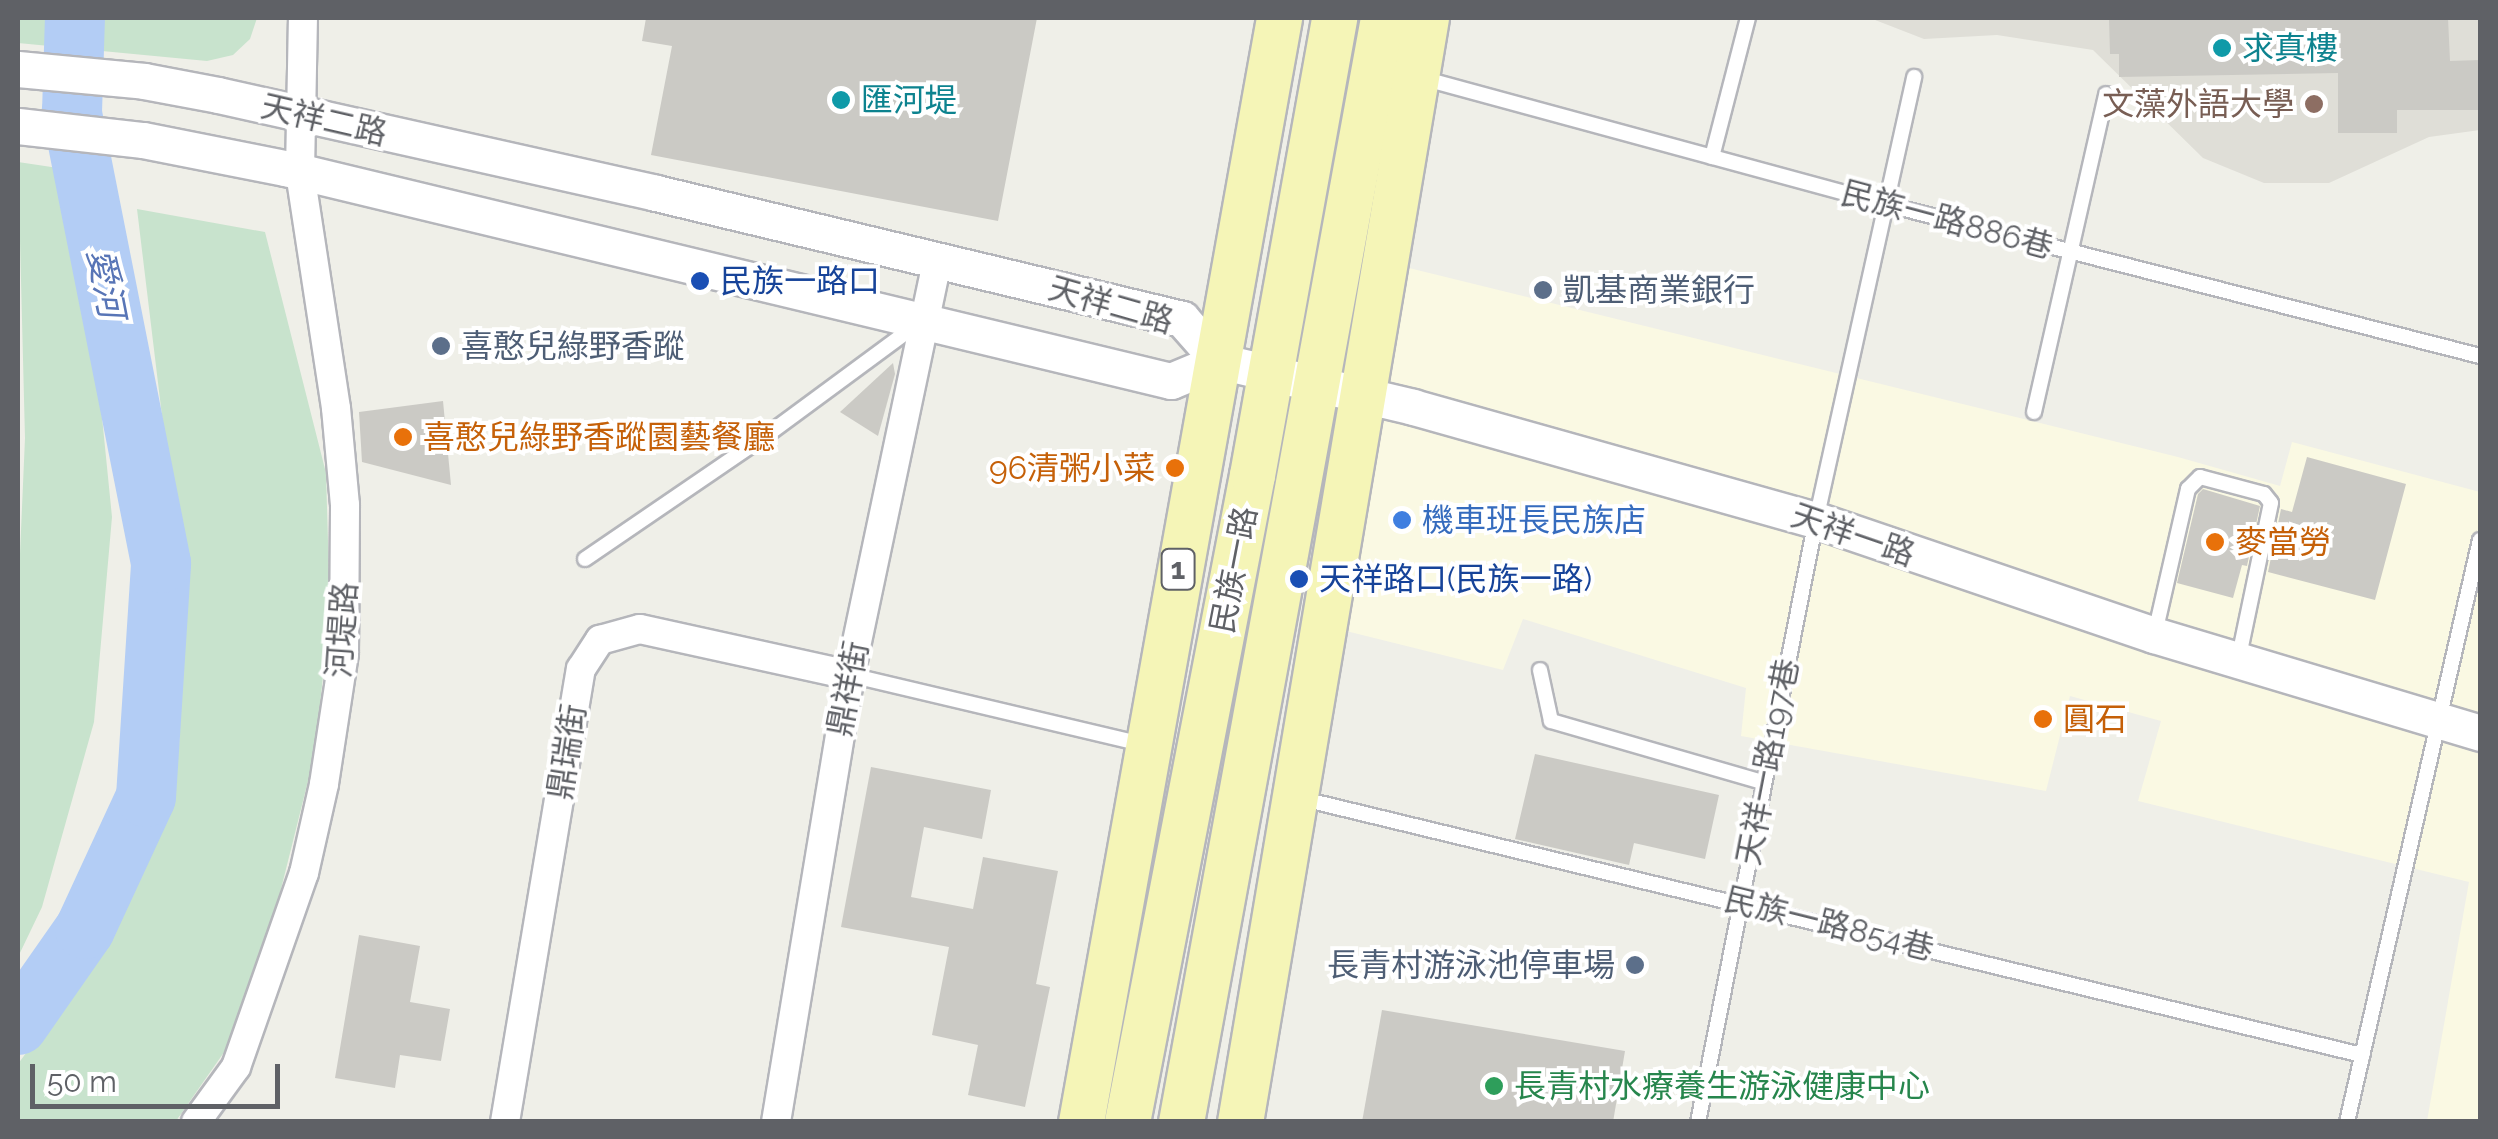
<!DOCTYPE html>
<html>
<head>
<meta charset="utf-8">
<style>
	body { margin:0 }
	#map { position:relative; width:2498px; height:1139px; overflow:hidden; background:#efefe8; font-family:Raleway,"Noto Sans TC",sans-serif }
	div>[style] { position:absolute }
	.commercial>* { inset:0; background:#faf9e3 }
	.education>* { inset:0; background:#dfded7 }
	.green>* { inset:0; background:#c8e3cd }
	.river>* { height:60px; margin:-30px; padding:0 30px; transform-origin:30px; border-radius:30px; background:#b3cdf5 }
	.building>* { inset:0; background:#cbcac5 }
	.roads { filter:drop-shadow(2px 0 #b5b6bb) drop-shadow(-2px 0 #b5b6bb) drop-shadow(0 2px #b5b6bb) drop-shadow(0 -2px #b5b6bb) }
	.service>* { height:14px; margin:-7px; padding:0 7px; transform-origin:7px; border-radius:7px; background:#fff }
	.minor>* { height:28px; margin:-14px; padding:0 14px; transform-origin:14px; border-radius:14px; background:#fff }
	.tertiary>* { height:35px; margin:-17.5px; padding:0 17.5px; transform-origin:17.5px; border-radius:17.5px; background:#fff }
	.primary>* { height:45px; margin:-22.5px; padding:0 22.5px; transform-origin:22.5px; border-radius:22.5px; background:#f5f5b7 }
	.dots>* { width:28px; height:28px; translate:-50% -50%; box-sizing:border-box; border:5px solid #fff; border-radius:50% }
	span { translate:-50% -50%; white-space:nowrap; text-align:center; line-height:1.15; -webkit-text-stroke:8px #fff; paint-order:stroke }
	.shield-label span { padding:2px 8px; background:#fff; border:2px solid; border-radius:8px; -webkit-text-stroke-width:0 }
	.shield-label { font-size:30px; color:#5f6166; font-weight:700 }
	.culture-label { font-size:32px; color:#0d838f }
	.left { translate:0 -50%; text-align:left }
	.education-label { font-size:32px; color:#785e54 }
	.right { translate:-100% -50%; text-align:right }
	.street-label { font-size:32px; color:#5f6166 }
	.transit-label { font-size:32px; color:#164399 }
	.service-label { font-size:32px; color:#4e5e75 }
	.food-label { font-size:32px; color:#c56008 }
	.shop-label { font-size:32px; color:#366cbe }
	.leisure-label { font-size:32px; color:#27864d }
	.water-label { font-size:35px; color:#5875b6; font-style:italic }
	.frame { position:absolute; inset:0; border:20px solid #5f6166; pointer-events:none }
	.scale { position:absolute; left:30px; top:1064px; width:250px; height:45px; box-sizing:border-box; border:5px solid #5f6166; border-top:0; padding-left:12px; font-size:30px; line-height:35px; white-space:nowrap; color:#5f6166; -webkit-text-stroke:8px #fff; paint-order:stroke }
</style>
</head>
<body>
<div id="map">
	<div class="commercial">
		<i style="clip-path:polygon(1409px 268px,2178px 457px,2280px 486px,2292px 442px,2480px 492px,2480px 1121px,2427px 1121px,2469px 882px,2138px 801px,2161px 721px,2070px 696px,2046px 791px,1741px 736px,1746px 688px,1523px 619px,1503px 670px,1342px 630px)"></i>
	</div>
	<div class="education">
		<i style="clip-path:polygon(1870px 18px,2480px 18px,2480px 130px,2429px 137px,2329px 183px,2264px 183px,2203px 158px,2093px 50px,1997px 35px,1924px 39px)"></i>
	</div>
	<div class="green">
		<i style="clip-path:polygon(18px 18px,257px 18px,250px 39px,233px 55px,207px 61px,18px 43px)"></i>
		<i style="clip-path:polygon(18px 162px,85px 172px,79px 187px,112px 517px,94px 722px,42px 907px,18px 957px,18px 600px,25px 438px)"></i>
		<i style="clip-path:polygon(137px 209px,265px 232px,326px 473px,330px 609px,315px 753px,275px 913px,227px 1048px,176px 1121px,18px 1122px,18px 1064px,104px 946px,179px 746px,185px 606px)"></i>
	</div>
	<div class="river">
		<i style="left:18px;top:1025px;width:117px;rotate:-55.1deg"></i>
		<i style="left:85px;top:929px;width:145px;rotate:-65.2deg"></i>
		<i style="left:146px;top:797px;width:234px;rotate:-86.3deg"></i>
		<i style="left:161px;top:563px;width:460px;rotate:-101.2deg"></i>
		<i style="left:72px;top:112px;width:94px;rotate:-88.2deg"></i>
	</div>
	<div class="building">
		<i style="clip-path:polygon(646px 18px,1037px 18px,998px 221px,651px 155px,672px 46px,642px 41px)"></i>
		<i style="clip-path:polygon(2109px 18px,2448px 18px,2450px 61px,2480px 60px,2480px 110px,2397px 110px,2397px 133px,2338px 133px,2338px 73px,2119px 77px,2119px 54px,2110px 54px)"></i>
		<i style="clip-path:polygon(893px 363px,895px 374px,878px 436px,840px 412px)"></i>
		<i style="clip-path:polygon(443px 401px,451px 485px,362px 462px,359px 412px)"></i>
		<i style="clip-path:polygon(2307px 457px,2406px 484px,2375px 600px,2268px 572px,2281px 509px,2292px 512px)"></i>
		<i style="clip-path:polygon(2203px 489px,2260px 506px,2247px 566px,2242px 565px,2233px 598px,2177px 583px,2198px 494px)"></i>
		<i style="clip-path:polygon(1535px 754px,1719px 795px,1705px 859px,1634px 843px,1629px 865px,1515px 839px)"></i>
		<i style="clip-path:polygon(871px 767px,991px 790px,982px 839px,924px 827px,911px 897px,973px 909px,983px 857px,1058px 871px,1036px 984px,1050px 987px,1025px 1107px,968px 1095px,978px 1045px,932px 1035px,949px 947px,841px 927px)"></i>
		<i style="clip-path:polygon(359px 935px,420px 946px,410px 1002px,450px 1009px,441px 1061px,400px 1055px,395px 1088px,335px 1078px)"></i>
		<i style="clip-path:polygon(1382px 1010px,1625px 1051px,1613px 1122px,1362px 1122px)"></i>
	</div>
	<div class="roads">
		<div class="service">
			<i style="left:1422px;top:78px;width:480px;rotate:15.2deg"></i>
			<i style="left:1885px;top:204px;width:614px;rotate:14.33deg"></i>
			<i style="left:1712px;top:157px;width:144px;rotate:-75.5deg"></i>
			<i style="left:2034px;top:412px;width:326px;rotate:-77.2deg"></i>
			<i style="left:585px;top:559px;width:220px;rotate:-34.3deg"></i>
			<i style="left:767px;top:435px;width:184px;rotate:-36.4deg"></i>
			<i style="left:2155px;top:633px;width:148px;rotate:-77.1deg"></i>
			<i style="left:2188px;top:489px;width:17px;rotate:-45deg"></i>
			<i style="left:2200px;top:477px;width:66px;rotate:14.9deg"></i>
			<i style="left:2264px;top:494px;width:11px;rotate:52deg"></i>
			<i style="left:2271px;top:503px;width:161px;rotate:101.8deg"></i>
			<i style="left:1540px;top:670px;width:52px;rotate:77.8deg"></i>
			<i style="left:1551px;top:721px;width:221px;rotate:16.1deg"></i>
			<i style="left:850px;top:675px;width:299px;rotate:13.3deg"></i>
			<i style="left:1303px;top:799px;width:1090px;rotate:13.59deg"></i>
			<i style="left:1698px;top:1122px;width:613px;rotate:-78.91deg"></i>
			<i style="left:1816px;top:520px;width:454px;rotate:-77.5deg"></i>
			<i style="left:2347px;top:1122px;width:597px;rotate:-77.13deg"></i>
		</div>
		<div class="minor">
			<i style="left:196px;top:1122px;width:68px;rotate:-54deg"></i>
			<i style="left:236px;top:1067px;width:206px;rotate:-70.7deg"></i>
			<i style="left:304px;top:873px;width:91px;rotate:-77.3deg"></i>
			<i style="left:324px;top:784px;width:133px;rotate:-81.3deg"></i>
			<i style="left:344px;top:653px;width:148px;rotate:-89.6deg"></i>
			<i style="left:345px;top:505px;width:97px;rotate:-95.3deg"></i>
			<i style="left:336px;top:408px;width:239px;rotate:-98.7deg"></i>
			<i style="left:300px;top:172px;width:154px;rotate:-88.9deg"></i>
			<i style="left:505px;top:1122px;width:459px;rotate:-80.5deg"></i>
			<i style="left:581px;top:669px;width:35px;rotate:-57deg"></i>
			<i style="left:600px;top:640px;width:41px;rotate:-15.4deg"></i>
			<i style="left:640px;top:629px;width:215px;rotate:12.4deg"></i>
			<i style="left:776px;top:1122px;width:453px;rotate:-80.6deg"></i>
			<i style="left:850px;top:675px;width:423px;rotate:-78.1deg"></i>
		</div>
		<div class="tertiary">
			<i style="left:18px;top:69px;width:127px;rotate:5.4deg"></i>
			<i style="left:144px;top:81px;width:75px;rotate:10.7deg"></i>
			<i style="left:218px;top:95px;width:449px;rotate:12.6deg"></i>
			<i style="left:656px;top:193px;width:541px;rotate:13.47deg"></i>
			<i style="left:1182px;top:319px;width:56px;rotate:48.6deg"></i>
			<i style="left:18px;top:126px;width:126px;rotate:6.4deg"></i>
			<i style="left:143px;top:140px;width:145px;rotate:11.2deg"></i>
			<i style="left:285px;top:168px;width:911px;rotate:13.52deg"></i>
			<i style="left:1171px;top:381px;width:52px;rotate:-22.6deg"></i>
			<i style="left:1219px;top:361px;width:199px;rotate:13.3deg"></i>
			<i style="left:1413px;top:407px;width:419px;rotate:15.7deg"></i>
			<i style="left:1816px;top:520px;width:357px;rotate:18.8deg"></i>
			<i style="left:2154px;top:635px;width:340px;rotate:16.7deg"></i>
		</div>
		<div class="primary">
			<i style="left:1081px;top:1122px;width:1122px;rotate:-79.83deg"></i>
			<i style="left:1127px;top:1122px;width:659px;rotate:-79.07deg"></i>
			<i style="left:1252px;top:475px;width:464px;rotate:-79.8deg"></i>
			<i style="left:1181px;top:1122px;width:1122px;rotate:-79.63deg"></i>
			<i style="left:1240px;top:1122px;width:1120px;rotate:-80.44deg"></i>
		</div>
	</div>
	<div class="dots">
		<i style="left:2222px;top:48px;background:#0f9aa8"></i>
		<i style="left:841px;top:100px;background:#0f9aa8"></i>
		<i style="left:2314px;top:104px;background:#8d6e63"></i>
		<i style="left:700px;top:281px;background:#1a4fb4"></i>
		<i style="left:1543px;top:290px;background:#5c6f8a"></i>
		<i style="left:441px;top:346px;background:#5c6f8a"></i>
		<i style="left:403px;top:437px;background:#e8710a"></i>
		<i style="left:1175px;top:468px;background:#e8710a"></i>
		<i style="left:1402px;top:520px;background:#3f7fe0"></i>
		<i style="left:2215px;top:542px;background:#e8710a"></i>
		<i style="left:1299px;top:579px;background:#1a4fb4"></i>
		<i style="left:2043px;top:719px;background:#e8710a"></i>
		<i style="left:1635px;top:965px;background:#5c6f8a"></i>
		<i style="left:1494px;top:1086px;background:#2e9e5b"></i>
	</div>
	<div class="shield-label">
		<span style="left:1178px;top:569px">1</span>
	</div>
	<div class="culture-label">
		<span class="left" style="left:2242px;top:48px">求真樓</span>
		<span class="left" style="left:861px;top:100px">匯河堤</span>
	</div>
	<div class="education-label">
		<span class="right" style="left:2294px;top:104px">文藻外語大學</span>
	</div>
	<div class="street-label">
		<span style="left:324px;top:120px;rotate:13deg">天祥二路</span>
		<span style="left:1947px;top:220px;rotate:15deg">民族一路886巷</span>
		<span style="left:1111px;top:305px;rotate:16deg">天祥二路</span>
		<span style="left:1853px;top:535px;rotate:19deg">天祥一路</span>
		<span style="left:1234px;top:570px;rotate:-79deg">民族一路</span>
		<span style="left:342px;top:630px;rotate:-86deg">河堤路</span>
		<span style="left:848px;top:689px;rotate:-79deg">鼎祥街</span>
		<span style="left:567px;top:752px;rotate:-81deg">鼎瑞街</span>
		<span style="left:1768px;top:762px;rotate:-79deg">天祥一路197巷</span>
		<span style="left:1829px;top:924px;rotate:14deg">民族一路854巷</span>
	</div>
	<div class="transit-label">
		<span class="left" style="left:720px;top:281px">民族一路口</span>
		<span class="left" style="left:1319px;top:579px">天祥路口(民族一路)</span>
	</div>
	<div class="service-label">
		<span class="left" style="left:1563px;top:290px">凱基商業銀行</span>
		<span class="left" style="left:461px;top:346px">喜憨兒綠野香蹤</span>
		<span class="right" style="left:1615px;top:965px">長青村游泳池停車場</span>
	</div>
	<div class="food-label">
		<span class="left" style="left:423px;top:437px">喜憨兒綠野香蹤園藝餐廳</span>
		<span class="right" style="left:1155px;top:468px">96清粥小菜</span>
		<span class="left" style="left:2235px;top:542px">麥當勞</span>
		<span class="left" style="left:2063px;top:719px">圓石</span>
	</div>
	<div class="shop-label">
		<span class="left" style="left:1422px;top:520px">機車班長民族店</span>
	</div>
	<div class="leisure-label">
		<span class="left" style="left:1514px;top:1086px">長青村水療養生游泳健康中心</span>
	</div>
	<div class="water-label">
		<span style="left:106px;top:283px;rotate:79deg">愛河</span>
	</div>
	<div class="frame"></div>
	<div class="scale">50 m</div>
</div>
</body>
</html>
